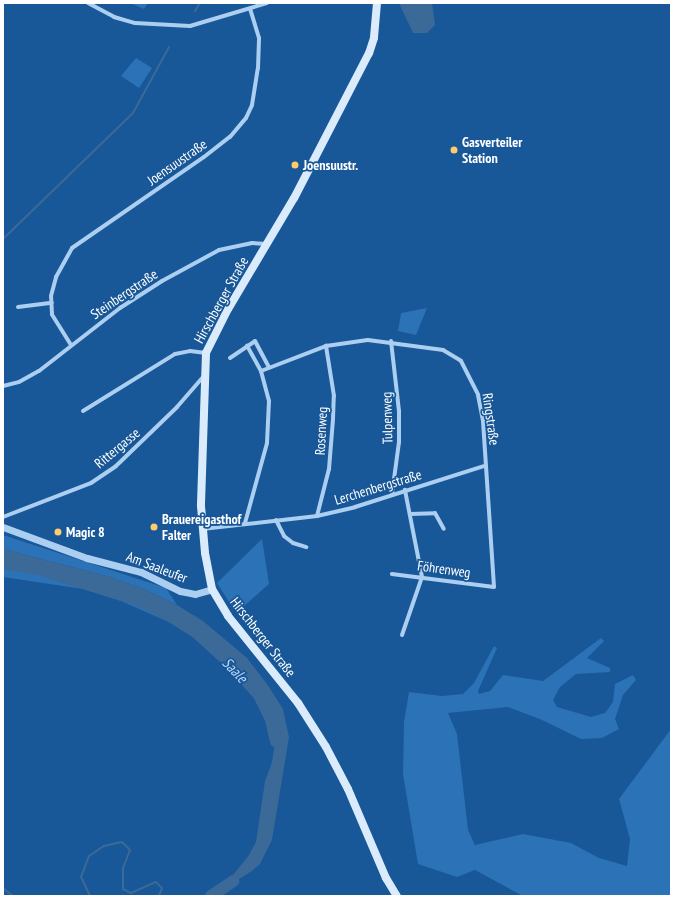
<!DOCTYPE html>
<html>
<head>
<meta charset="utf-8">
<style>
	body { margin:0 }
	#map { position:relative; width:674px; height:899px; overflow:hidden; background:#185798; font-family:"PT Sans Narrow",sans-serif }
	div>[style] { position:absolute }
	.green>* { inset:0; background:#2b72b6 }
	.water>* { inset:0; background:#3b6998 }
	.stream>* { height:2px; margin:-1px; padding:0 1px; transform-origin:1px; border-radius:1px; background:#3b6998 }
	.river>* { height:12px; margin:-6px; padding:0 6px; transform-origin:6px; border-radius:6px; background:#3b6998 }
	.minor>* { height:4px; margin:-2px; padding:0 2px; transform-origin:2px; border-radius:2px; background:#accff1 }
	.tertiary>* { height:7px; margin:-3.5px; padding:0 3.5px; transform-origin:3.5px; border-radius:3.5px; background:#accff1 }
	.secondary>* { height:8px; margin:-4px; padding:0 4px; transform-origin:4px; border-radius:4px; background:#daebfc }
	.dots>* { width:11px; height:11px; translate:-50% -50%; box-sizing:border-box; border:2px solid #185798; border-radius:50% }
	span { translate:-50% -50%; white-space:nowrap; text-align:center; line-height:1.15; -webkit-text-stroke:3.5px #185798; paint-order:stroke }
	.poi-label { font-size:14px; color:#fff; font-weight:700 }
	.left { translate:0 -50%; text-align:left }
	.street-label { font-size:14px; color:#fff }
	.water-label { font-size:15px; color:#b8d9f8; font-style:italic }
	.frame { position:absolute; inset:0; border:4px solid #fff; pointer-events:none }
</style>
</head>
<body>
<div id="map">
	<div class="green">
		<i style="clip-path:polygon(130px 3px,148px 3px,144px 9px)"></i>
		<i style="clip-path:polygon(136px 58px,152px 68px,139px 88px,121px 76px)"></i>
		<i style="clip-path:polygon(427px 308px,416px 335px,398px 331px,401px 313px)"></i>
		<i style="clip-path:polygon(3px 535px,166px 588px,177px 605px,144px 589px,110px 577px,3px 549px)"></i>
		<i style="clip-path:polygon(262px 539px,269px 584px,236px 613px,217px 583px)"></i>
		<i style="clip-path:polygon(3px 563px,37px 568px,141px 598px,199px 631px,187px 630px,121px 601px,83px 589px,3px 577px)"></i>
		<i style="clip-path:polygon(601px 638px,604px 641px,587px 658px,610px 668px,610px 672px,576px 674px,560px 687px,553px 700px,557px 707px,591px 717px,605px 713px,613px 702px,615px 684px,633px 675px,636px 680px,623px 695px,615px 719px,619px 729px,602px 738px,581px 739px,542px 720px,508px 707px,448px 713px,457px 734px,468px 830px,475px 845px,523px 834px,571px 843px,599px 858px,627px 866px,630px 839px,619px 799px,671px 729px,671px 896px,523px 896px,475px 870px,457px 877px,418px 864px,403px 774px,404px 722px,409px 692px,442px 696px,463px 694px,474px 683px,494px 646px,497px 648px,478px 691px,479px 694px,490px 691px,503px 675px,543px 681px)"></i>
	</div>
	<div class="water">
		<i style="clip-path:polygon(399px 3px,432px 3px,435px 25px,427px 33px,413px 33px)"></i>
		<i style="clip-path:polygon(3px 549px,110px 577px,144px 589px,177px 605px,203px 621px,247px 658px,267px 684px,283px 709px,289px 737px,272px 840px,260px 864px,252px 871px,221px 890px,249px 855px,256px 842px,265px 781px,272px 762px,275px 742px,271px 717px,258px 694px,219px 649px,199px 631px,173px 614px,141px 598px,108px 587px,37px 568px,3px 563px)"></i>
	</div>
	<div class="stream">
		<i style="left:195px;top:11px;width:9px;rotate:-58deg"></i>
		<i style="left:3px;top:239px;width:181px;rotate:-44.1deg"></i>
		<i style="left:133px;top:113px;width:75px;rotate:-61.4deg"></i>
		<i style="left:3px;top:888px;width:13px;rotate:39deg"></i>
		<i style="left:90px;top:896px;width:21px;rotate:-115deg"></i>
		<i style="left:81px;top:877px;width:22px;rotate:-69deg"></i>
		<i style="left:89px;top:856px;width:18px;rotate:-34deg"></i>
		<i style="left:104px;top:846px;width:18px;rotate:-13deg"></i>
		<i style="left:122px;top:842px;width:11px;rotate:45deg"></i>
		<i style="left:130px;top:850px;width:19px;rotate:111deg"></i>
		<i style="left:123px;top:868px;width:21px;rotate:90deg"></i>
		<i style="left:123px;top:889px;width:9px;rotate:27deg"></i>
		<i style="left:131px;top:893px;width:27px;rotate:-24deg"></i>
		<i style="left:156px;top:882px;width:8px;rotate:45deg"></i>
		<i style="left:162px;top:888px;width:9px;rotate:111deg"></i>
	</div>
	<div class="river">
		<i style="left:3px;top:563px;width:36px;rotate:10deg"></i>
		<i style="left:38px;top:569px;width:106px;rotate:17.1deg"></i>
		<i style="left:139px;top:600px;width:35px;rotate:27deg"></i>
		<i style="left:170px;top:616px;width:32px;rotate:32deg"></i>
		<i style="left:197px;top:633px;width:46px;rotate:42.4deg"></i>
		<i style="left:231px;top:664px;width:42px;rotate:47.9deg"></i>
		<i style="left:259px;top:695px;width:28px;rotate:64deg"></i>
		<i style="left:271px;top:720px;width:22px;rotate:77deg"></i>
		<i style="left:211px;top:896px;width:27px;rotate:-34deg"></i>
	</div>
	<div class="minor">
		<i style="left:88px;top:3px;width:30px;rotate:28deg"></i>
		<i style="left:114px;top:17px;width:22px;rotate:16deg"></i>
		<i style="left:135px;top:23px;width:55px;rotate:3.1deg"></i>
		<i style="left:190px;top:26px;width:80px;rotate:-16.6deg"></i>
		<i style="left:18px;top:307px;width:34px;rotate:-7deg"></i>
		<i style="left:391px;top:341px;width:70px;rotate:83.5deg"></i>
		<i style="left:399px;top:411px;width:31px;rotate:90deg"></i>
		<i style="left:399px;top:442px;width:52px;rotate:97.7deg"></i>
		<i style="left:71px;top:345px;width:36px;rotate:-122deg"></i>
		<i style="left:52px;top:314px;width:18px;rotate:-93deg"></i>
		<i style="left:51px;top:296px;width:20px;rotate:-75deg"></i>
		<i style="left:56px;top:277px;width:33px;rotate:-61deg"></i>
		<i style="left:72px;top:248px;width:160px;rotate:-34.6deg"></i>
		<i style="left:204px;top:157px;width:33px;rotate:-38deg"></i>
		<i style="left:230px;top:137px;width:25px;rotate:-50deg"></i>
		<i style="left:246px;top:118px;width:14px;rotate:-65deg"></i>
		<i style="left:252px;top:105px;width:37px;rotate:-81deg"></i>
		<i style="left:258px;top:68px;width:30px;rotate:-88deg"></i>
		<i style="left:259px;top:38px;width:31px;rotate:-107deg"></i>
		<i style="left:230px;top:358px;width:30px;rotate:-34deg"></i>
		<i style="left:255px;top:341px;width:30px;rotate:62deg"></i>
		<i style="left:261px;top:371px;width:70px;rotate:-21deg"></i>
		<i style="left:326px;top:346px;width:42px;rotate:-8.1deg"></i>
		<i style="left:368px;top:340px;width:76px;rotate:7.6deg"></i>
		<i style="left:443px;top:350px;width:21px;rotate:31deg"></i>
		<i style="left:461px;top:361px;width:38px;rotate:63deg"></i>
		<i style="left:478px;top:395px;width:26px;rotate:79deg"></i>
		<i style="left:483px;top:421px;width:166px;rotate:86.2deg"></i>
		<i style="left:494px;top:587px;width:103px;rotate:-172.7deg"></i>
		<i style="left:3px;top:386px;width:16px;rotate:-14deg"></i>
		<i style="left:19px;top:382px;width:23px;rotate:-29deg"></i>
		<i style="left:39px;top:371px;width:103px;rotate:-37.9deg"></i>
		<i style="left:120px;top:308px;width:50px;rotate:-32.7deg"></i>
		<i style="left:162px;top:281px;width:65px;rotate:-28.5deg"></i>
		<i style="left:219px;top:250px;width:34px;rotate:-12deg"></i>
		<i style="left:252px;top:243px;width:15px;rotate:4deg"></i>
		<i style="left:83px;top:411px;width:108px;rotate:-31.8deg"></i>
		<i style="left:175px;top:354px;width:15px;rotate:-11deg"></i>
		<i style="left:190px;top:351px;width:16px;rotate:7deg"></i>
		<i style="left:410px;top:514px;width:25px;rotate:-2deg"></i>
		<i style="left:435px;top:513px;width:18px;rotate:61deg"></i>
		<i style="left:317px;top:516px;width:49px;rotate:-75.7deg"></i>
		<i style="left:329px;top:469px;width:50px;rotate:-85.4deg"></i>
		<i style="left:333px;top:419px;width:23px;rotate:-88deg"></i>
		<i style="left:334px;top:396px;width:51px;rotate:-99.1deg"></i>
		<i style="left:3px;top:517px;width:94px;rotate:-21.1deg"></i>
		<i style="left:91px;top:483px;width:30px;rotate:-34deg"></i>
		<i style="left:116px;top:466px;width:85px;rotate:-44deg"></i>
		<i style="left:177px;top:407px;width:40px;rotate:-49deg"></i>
		<i style="left:276px;top:520px;width:18px;rotate:63deg"></i>
		<i style="left:284px;top:536px;width:11px;rotate:38deg"></i>
		<i style="left:293px;top:543px;width:14px;rotate:17deg"></i>
		<i style="left:245px;top:523px;width:83px;rotate:-74.6deg"></i>
		<i style="left:267px;top:443px;width:42px;rotate:-87.3deg"></i>
		<i style="left:269px;top:401px;width:31px;rotate:-105deg"></i>
		<i style="left:261px;top:371px;width:29px;rotate:-119deg"></i>
		<i style="left:202px;top:529px;width:116px;rotate:-6.4deg"></i>
		<i style="left:317px;top:516px;width:39px;rotate:-13deg"></i>
		<i style="left:355px;top:507px;width:135px;rotate:-17.6deg"></i>
		<i style="left:402px;top:635px;width:61px;rotate:-71deg"></i>
		<i style="left:422px;top:577px;width:89px;rotate:-101.1deg"></i>
	</div>
	<div class="tertiary">
		<i style="left:3px;top:527px;width:90px;rotate:20.3deg"></i>
		<i style="left:87px;top:558px;width:56px;rotate:14.5deg"></i>
		<i style="left:141px;top:572px;width:43px;rotate:26deg"></i>
		<i style="left:180px;top:591px;width:15px;rotate:11deg"></i>
		<i style="left:195px;top:594px;width:18px;rotate:-16deg"></i>
	</div>
	<div class="secondary">
		<i style="left:377px;top:3px;width:35px;rotate:95deg"></i>
		<i style="left:374px;top:38px;width:16px;rotate:108deg"></i>
		<i style="left:369px;top:53px;width:163px;rotate:117.3deg"></i>
		<i style="left:294px;top:198px;width:129px;rotate:120.7deg"></i>
		<i style="left:228px;top:309px;width:49px;rotate:116.6deg"></i>
		<i style="left:206px;top:353px;width:153px;rotate:91.9deg"></i>
		<i style="left:201px;top:506px;width:47px;rotate:85.1deg"></i>
		<i style="left:205px;top:553px;width:37px;rotate:79deg"></i>
		<i style="left:212px;top:589px;width:31px;rotate:59deg"></i>
		<i style="left:228px;top:616px;width:112px;rotate:51.2deg"></i>
		<i style="left:298px;top:703px;width:52px;rotate:57.5deg"></i>
		<i style="left:326px;top:747px;width:47px;rotate:62.4deg"></i>
		<i style="left:348px;top:789px;width:97px;rotate:66.9deg"></i>
		<i style="left:386px;top:878px;width:21px;rotate:59deg"></i>
	</div>
	<div class="dots">
		<i style="left:454px;top:150px;background:#ffcc6c"></i>
		<i style="left:295px;top:165px;background:#ffcc6c"></i>
		<i style="left:154px;top:527px;background:#ffcc6c"></i>
		<i style="left:58px;top:532px;background:#ffcc6c"></i>
	</div>
	<div class="poi-label">
		<span class="left" style="left:462px;top:150px">Gasverteiler<br>Station</span>
		<span class="left" style="left:303px;top:165px">Joensuustr.</span>
		<span class="left" style="left:162px;top:527px">Brauereigasthof<br>Falter</span>
		<span class="left" style="left:66px;top:532px">Magic 8</span>
	</div>
	<div class="street-label">
		<span style="left:177px;top:162px;rotate:-35deg">Joensuustraße</span>
		<span style="left:124px;top:294px;rotate:-34deg">Steinbergstraße</span>
		<span style="left:221px;top:300px;rotate:-61deg">Hirschberger Straße</span>
		<span style="left:387px;top:418px;rotate:-91deg">Tulpenweg</span>
		<span style="left:491px;top:419px;rotate:82deg">Ringstraße</span>
		<span style="left:321px;top:431px;rotate:-87deg">Rosenweg</span>
		<span style="left:117px;top:448px;rotate:-40deg">Rittergasse</span>
		<span style="left:378px;top:487px;rotate:-17deg">Lerchenbergstraße</span>
		<span style="left:157px;top:567px;rotate:21deg">Am Saaleufer</span>
		<span style="left:444px;top:569px;rotate:8deg">Föhrenweg</span>
		<span style="left:263px;top:637px;rotate:52deg">Hirschberger Straße</span>
	</div>
	<div class="water-label">
		<span style="left:235px;top:670px;rotate:46deg">Saale</span>
	</div>
	<div class="frame"></div>
</div>
</body>
</html>
